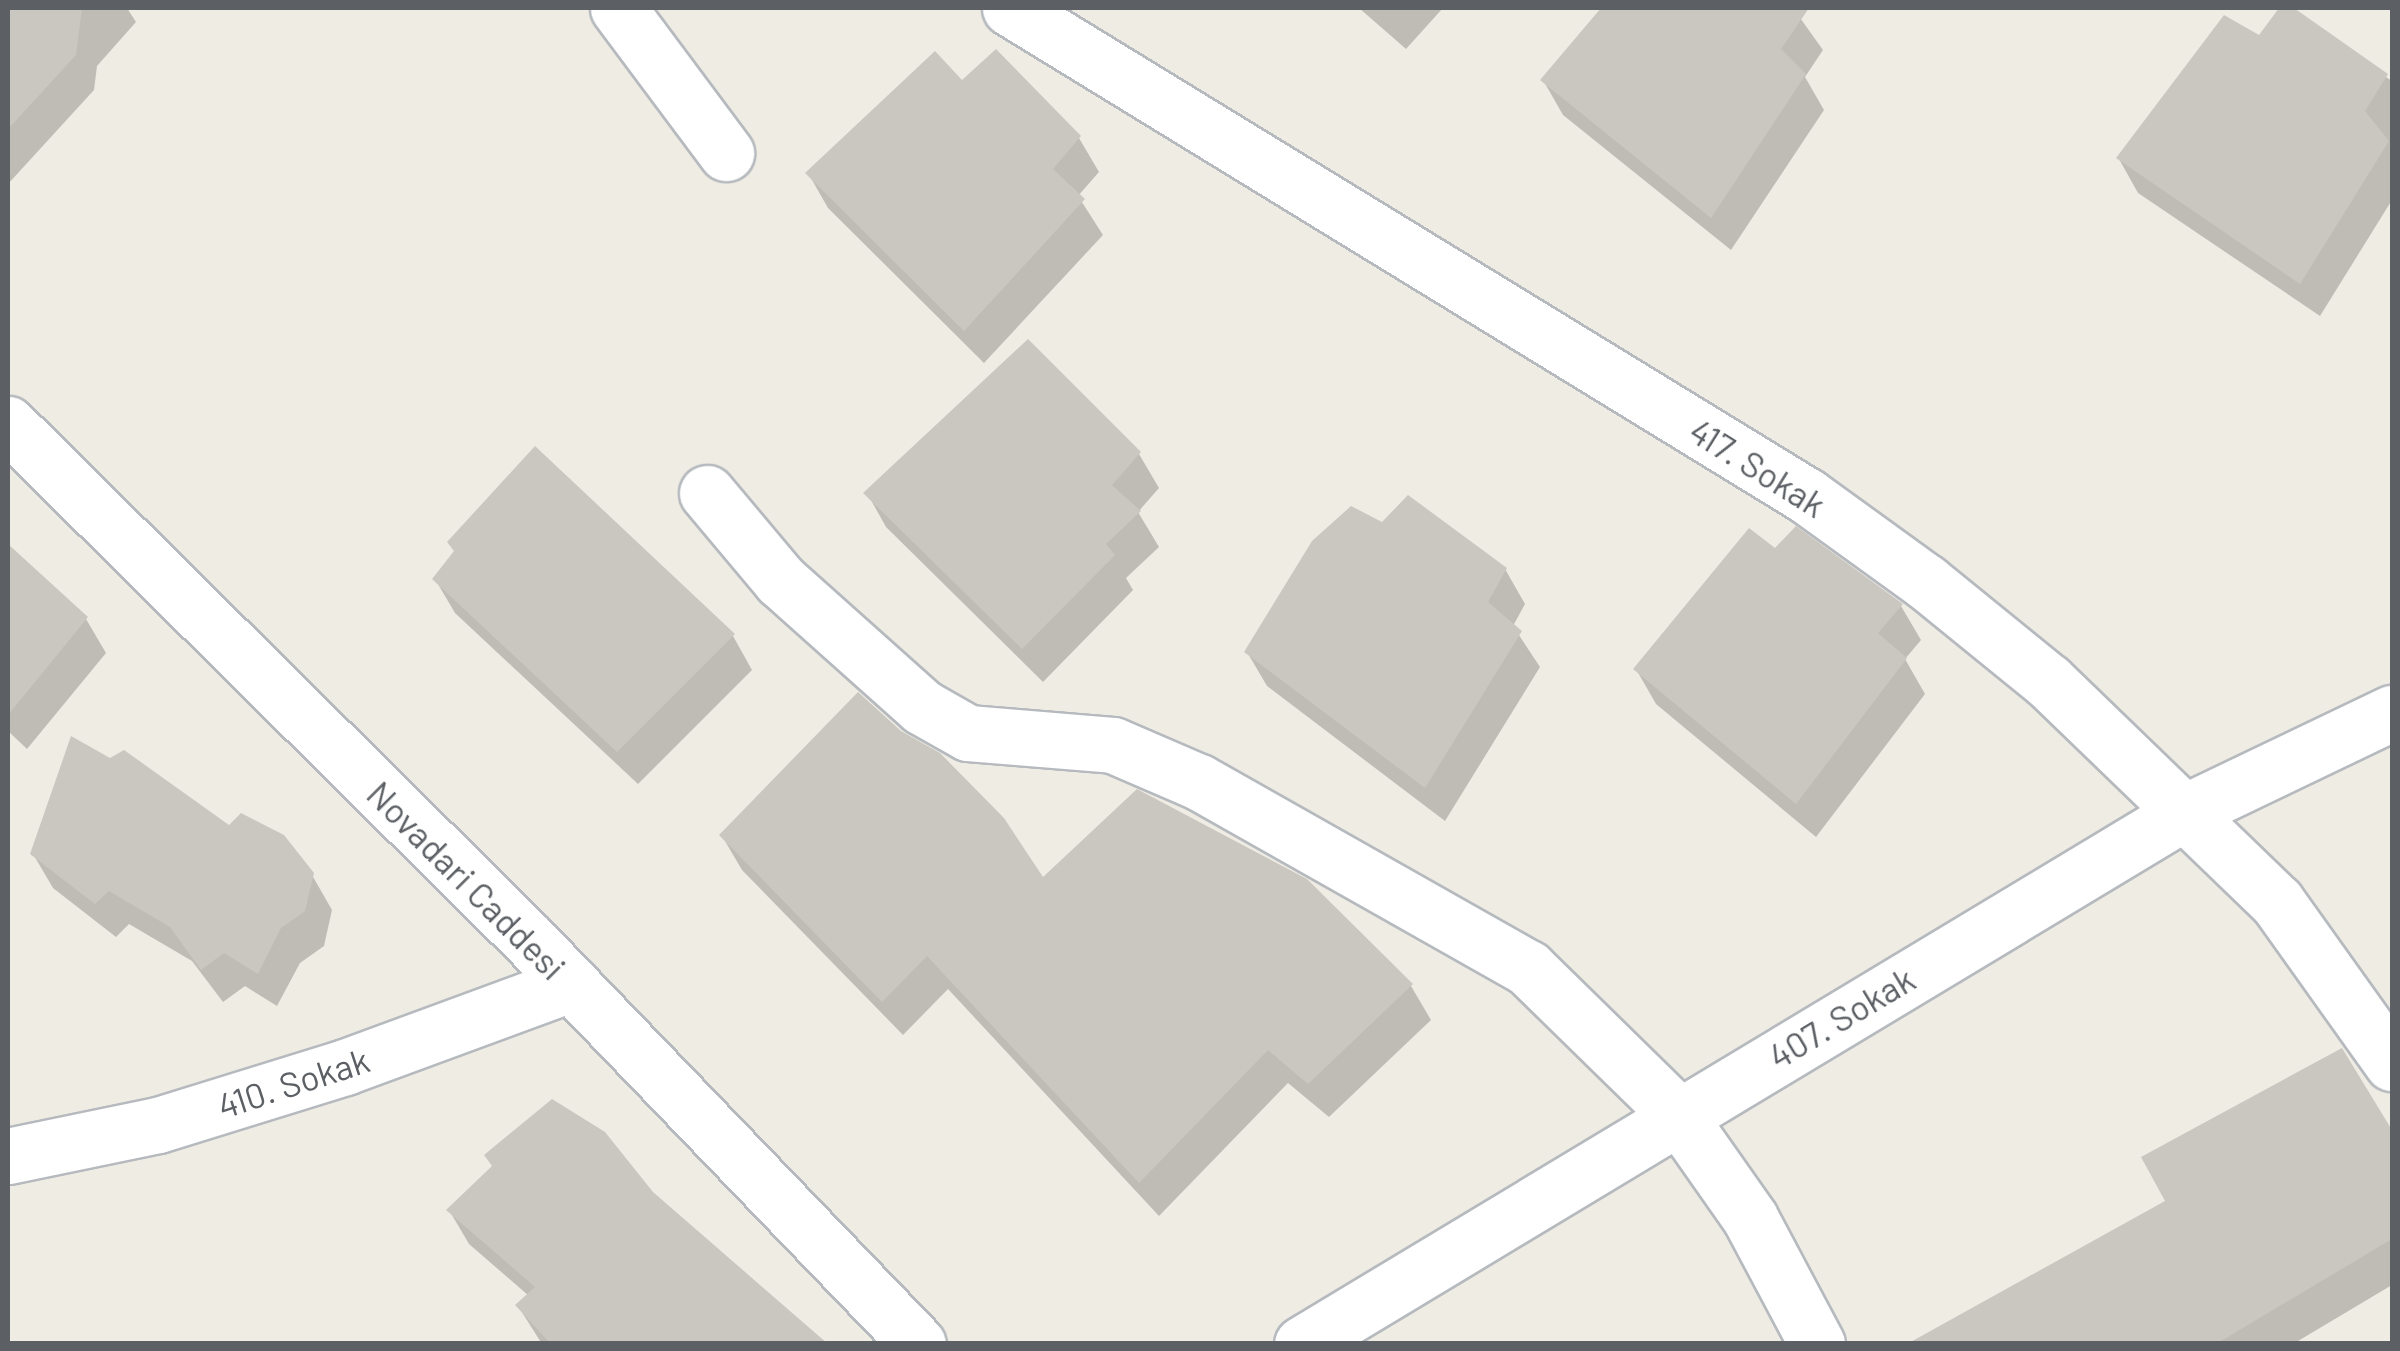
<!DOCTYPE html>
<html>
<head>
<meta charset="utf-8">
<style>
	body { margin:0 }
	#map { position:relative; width:2400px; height:1351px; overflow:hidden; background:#efece4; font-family:Barlow,sans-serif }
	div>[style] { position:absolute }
	.shadow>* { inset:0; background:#0003 }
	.building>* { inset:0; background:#cac7c1 }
	.roads { filter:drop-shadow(2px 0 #b6babe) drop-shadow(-2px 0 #b6babe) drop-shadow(0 2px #b6babe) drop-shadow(0 -2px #b6babe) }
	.minor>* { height:55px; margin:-27.5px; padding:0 27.5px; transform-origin:27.5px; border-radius:27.5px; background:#fff }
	span { translate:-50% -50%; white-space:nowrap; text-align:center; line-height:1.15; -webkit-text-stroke:8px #fff; paint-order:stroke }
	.street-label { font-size:35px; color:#5c6065 }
	.frame { position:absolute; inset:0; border:10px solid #5c6065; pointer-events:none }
</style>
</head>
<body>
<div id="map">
	<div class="shadow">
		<i style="clip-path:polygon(8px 8px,127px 8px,136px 22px,97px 66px,94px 90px,8px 184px)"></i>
		<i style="clip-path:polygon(1359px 8px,1443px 8px,1406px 49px)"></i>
		<i style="clip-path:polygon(1605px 8px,1793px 8px,1823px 50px,1805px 77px,1824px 110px,1731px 250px,1563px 115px,1543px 80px)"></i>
		<i style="clip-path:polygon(2282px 8px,2392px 81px,2392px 200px,2320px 316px,2138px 193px,2119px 159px,2260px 38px)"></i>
		<i style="clip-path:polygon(1079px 138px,1099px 172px,1078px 196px,1103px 235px,984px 363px,828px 208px,808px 173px)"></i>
		<i style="clip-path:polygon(1139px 454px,1159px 488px,1138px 512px,1159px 547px,1126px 578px,1133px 590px,1043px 682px,886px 527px,867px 493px)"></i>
		<i style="clip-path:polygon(1382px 525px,1505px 569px,1525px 604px,1513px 626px,1540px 667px,1445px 821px,1267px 686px,1247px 652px)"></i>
		<i style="clip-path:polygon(8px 547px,86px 619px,106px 653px,27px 749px,8px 731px)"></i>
		<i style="clip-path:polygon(1775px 551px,1901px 606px,1921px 640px,1905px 659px,1925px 694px,1816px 837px,1656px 704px,1636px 669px)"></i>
		<i style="clip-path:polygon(435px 579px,733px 636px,752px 670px,638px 784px,455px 613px)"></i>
		<i style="clip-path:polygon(229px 829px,312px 875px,332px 910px,324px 946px,300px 963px,277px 1006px,245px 986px,223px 1002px,192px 961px,129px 924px,116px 937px,53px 888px,33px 854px)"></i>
		<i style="clip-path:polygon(722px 836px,1043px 881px,1306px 881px,1411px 986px,1431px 1020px,1329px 1117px,1288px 1083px,1159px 1216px,948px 989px,903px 1035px,742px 870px)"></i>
		<i style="clip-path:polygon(2341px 1051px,2392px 1135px,2392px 1285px,2293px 1344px,1949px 1344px,2168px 1202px)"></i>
		<i style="clip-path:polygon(651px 1193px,814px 1344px,542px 1344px,518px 1306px,529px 1296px,469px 1244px,449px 1210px)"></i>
	</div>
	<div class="building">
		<i style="clip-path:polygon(8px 8px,82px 8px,76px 55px,8px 129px)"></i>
		<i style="clip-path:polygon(1601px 8px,1809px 8px,1781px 49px,1806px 74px,1711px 218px,1540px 80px)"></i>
		<i style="clip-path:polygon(2279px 8px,2294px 8px,2388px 74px,2365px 111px,2389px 141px,2300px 284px,2116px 158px,2224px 15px,2259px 35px)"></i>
		<i style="clip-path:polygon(996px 49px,1081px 136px,1053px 169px,1085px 199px,964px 331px,805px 173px,935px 51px,962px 80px)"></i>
		<i style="clip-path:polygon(1028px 339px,1141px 452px,1112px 485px,1141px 511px,1106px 544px,1115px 555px,1022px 649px,863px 493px)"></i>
		<i style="clip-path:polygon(535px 446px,735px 634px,617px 752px,432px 579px,454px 551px,447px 542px)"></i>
		<i style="clip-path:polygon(1408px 495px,1507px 568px,1488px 602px,1522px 631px,1425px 788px,1244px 652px,1312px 541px,1351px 506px,1382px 522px)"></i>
		<i style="clip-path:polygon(1796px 526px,1903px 604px,1878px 633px,1907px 658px,1796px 804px,1633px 669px,1749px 528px,1775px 548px)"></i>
		<i style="clip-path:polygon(8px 544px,88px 617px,8px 715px)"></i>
		<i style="clip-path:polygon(858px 692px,901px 731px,940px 753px,1004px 818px,1043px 877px,1137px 789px,1307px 879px,1413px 984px,1308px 1084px,1268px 1050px,1139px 1183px,927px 956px,882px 1002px,719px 835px)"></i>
		<i style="clip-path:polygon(71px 736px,110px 758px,124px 750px,229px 825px,241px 813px,284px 835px,314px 873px,305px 911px,281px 928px,258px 974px,224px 953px,201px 970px,170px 927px,109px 891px,95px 904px,30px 854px)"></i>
		<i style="clip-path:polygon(2342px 1048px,2392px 1130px,2392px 1239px,2216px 1344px,1907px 1344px,2165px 1201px,2141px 1157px)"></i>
		<i style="clip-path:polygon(552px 1099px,605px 1132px,653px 1192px,828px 1344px,551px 1344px,515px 1305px,535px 1287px,446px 1210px,492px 1166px,484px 1155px)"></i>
	</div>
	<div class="roads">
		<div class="minor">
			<i style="left:618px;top:8px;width:181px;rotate:53.3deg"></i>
			<i style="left:1010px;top:8px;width:935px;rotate:31.48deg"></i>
			<i style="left:1807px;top:496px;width:147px;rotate:35.9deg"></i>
			<i style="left:1926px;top:582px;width:157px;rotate:39.1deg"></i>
			<i style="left:2048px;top:681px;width:318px;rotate:44deg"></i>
			<i style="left:2277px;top:902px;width:198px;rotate:54.5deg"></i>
			<i style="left:8px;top:424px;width:735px;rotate:44.72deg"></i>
			<i style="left:530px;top:941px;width:559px;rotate:46.09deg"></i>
			<i style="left:707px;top:493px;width:114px;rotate:50deg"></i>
			<i style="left:780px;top:580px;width:191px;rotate:41.8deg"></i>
			<i style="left:922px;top:707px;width:53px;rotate:29.5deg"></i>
			<i style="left:968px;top:733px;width:145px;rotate:4.7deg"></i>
			<i style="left:1113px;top:745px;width:94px;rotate:23.3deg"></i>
			<i style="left:1199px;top:782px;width:378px;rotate:29.5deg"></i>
			<i style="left:1528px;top:968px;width:209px;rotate:44.4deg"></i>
			<i style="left:1677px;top:1114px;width:127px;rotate:54.9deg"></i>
			<i style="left:1750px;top:1218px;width:143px;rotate:62deg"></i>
			<i style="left:8px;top:1156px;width:153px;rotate:-11.7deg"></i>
			<i style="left:158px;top:1125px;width:196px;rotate:-17.2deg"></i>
			<i style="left:345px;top:1067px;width:241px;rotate:-20.2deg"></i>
			<i style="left:1302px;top:1344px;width:1033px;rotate:-31.06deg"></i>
			<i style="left:2187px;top:811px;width:227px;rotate:-25.6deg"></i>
		</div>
	</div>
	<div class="street-label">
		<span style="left:1758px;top:467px;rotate:32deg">417. Sokak</span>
		<span style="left:467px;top:880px;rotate:45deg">Novadari Caddesi</span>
		<span style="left:1841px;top:1017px;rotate:-31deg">407. Sokak</span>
		<span style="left:293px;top:1082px;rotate:-18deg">410. Sokak</span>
	</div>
	<div class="frame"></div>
</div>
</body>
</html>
